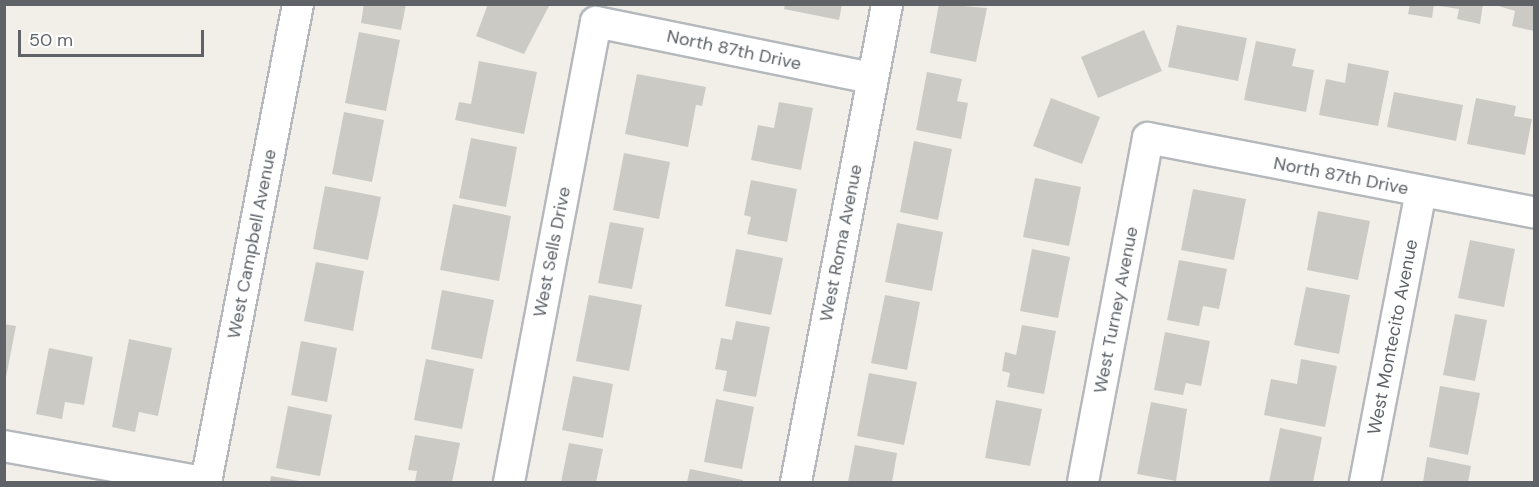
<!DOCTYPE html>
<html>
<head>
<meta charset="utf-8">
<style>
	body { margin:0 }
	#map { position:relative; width:1539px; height:487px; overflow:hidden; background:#f1efe8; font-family:"DM Sans",sans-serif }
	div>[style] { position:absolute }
	.building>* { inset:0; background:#cccac5 }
	.roads { filter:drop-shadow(2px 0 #b5b8bc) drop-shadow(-2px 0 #b5b8bc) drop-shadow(0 2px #b5b8bc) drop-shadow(0 -2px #b5b8bc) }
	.minor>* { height:30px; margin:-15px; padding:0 15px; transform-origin:15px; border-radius:15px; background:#fff }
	span { translate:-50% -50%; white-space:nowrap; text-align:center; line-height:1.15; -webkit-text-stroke:5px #fff; paint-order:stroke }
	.street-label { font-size:18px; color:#5f6368 }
	.frame { position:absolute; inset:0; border:6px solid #5f6368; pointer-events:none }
	.scale { position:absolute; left:18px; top:30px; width:186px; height:27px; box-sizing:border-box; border:3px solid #5f6368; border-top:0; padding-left:8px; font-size:18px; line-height:21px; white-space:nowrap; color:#5f6368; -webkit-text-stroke:4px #fff; paint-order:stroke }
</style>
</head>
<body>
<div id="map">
	<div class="building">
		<i style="clip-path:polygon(364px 4px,406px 4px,401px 30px,361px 23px)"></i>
		<i style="clip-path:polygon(488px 4px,550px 4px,524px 54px,476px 36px)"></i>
		<i style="clip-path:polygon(785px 4px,842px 4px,839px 20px,784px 9px)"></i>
		<i style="clip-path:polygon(939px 4px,987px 8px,976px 62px,930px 53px)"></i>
		<i style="clip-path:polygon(1410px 4px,1434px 4px,1432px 18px,1408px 14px)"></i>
		<i style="clip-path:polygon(1483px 4px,1480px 24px,1457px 19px,1459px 9px,1439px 6px)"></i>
		<i style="clip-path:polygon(1492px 4px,1534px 4px,1534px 31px,1512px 26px,1515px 11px)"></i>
		<i style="clip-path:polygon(1177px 25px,1247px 38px,1238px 81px,1168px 67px)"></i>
		<i style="clip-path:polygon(1144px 30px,1162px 71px,1098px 98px,1081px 57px)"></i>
		<i style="clip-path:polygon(359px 32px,400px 40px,386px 111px,345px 103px)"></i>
		<i style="clip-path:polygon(1256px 41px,1296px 49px,1292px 66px,1314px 70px,1306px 112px,1244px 100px)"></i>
		<i style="clip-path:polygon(479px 61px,537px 72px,524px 134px,455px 120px,459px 102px,471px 104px)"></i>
		<i style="clip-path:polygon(1348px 63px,1389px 71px,1378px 126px,1319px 115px,1326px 79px,1345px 83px)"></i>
		<i style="clip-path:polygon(927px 72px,962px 79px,957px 101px,968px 103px,961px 139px,916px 130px)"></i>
		<i style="clip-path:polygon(637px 74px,706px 87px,702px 106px,696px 105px,688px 147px,625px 134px)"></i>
		<i style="clip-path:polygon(1394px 92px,1463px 105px,1456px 141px,1387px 127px)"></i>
		<i style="clip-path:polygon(1051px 98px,1100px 117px,1082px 164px,1033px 146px)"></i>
		<i style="clip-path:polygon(1476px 98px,1516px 106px,1514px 116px,1532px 119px,1525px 155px,1467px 144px)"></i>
		<i style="clip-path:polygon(779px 102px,813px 108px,801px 170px,751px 160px,758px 125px,774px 128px)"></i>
		<i style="clip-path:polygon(344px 112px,384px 120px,372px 182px,332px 174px)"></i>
		<i style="clip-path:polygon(471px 138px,517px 147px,506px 207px,459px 198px)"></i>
		<i style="clip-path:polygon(914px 141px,952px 149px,938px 220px,900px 212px)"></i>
		<i style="clip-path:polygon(624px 153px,670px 162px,659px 219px,613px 210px)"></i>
		<i style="clip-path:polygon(1035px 178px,1081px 187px,1069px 246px,1023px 237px)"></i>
		<i style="clip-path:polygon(751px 180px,797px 189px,787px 242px,747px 234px,751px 217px,744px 215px)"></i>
		<i style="clip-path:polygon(325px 186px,381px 197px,368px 260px,313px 249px)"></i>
		<i style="clip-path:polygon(1193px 189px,1246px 199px,1234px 260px,1181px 250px)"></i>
		<i style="clip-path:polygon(453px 204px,511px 216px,499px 281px,440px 270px)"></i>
		<i style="clip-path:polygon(1318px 211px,1370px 221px,1358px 280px,1307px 270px)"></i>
		<i style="clip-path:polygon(610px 222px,644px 228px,632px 289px,598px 283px)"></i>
		<i style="clip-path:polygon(897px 223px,943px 232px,932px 291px,885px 282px)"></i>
		<i style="clip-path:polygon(1470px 240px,1515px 249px,1504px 307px,1458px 298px)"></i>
		<i style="clip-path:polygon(736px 249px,783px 258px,771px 315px,725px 306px)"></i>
		<i style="clip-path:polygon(1032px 249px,1070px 257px,1058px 318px,1020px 311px)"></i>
		<i style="clip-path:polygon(1179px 260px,1227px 269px,1219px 309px,1203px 306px,1199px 326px,1167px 320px)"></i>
		<i style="clip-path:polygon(316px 262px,364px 271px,353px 331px,304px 321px)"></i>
		<i style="clip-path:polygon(1306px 287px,1350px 295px,1339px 354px,1294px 345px)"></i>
		<i style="clip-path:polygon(442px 290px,494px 300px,482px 359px,431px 349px)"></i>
		<i style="clip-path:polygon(589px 295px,642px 305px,629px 371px,576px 361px)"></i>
		<i style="clip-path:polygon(885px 295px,920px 302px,907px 370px,871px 363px)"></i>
		<i style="clip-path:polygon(1455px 314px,1487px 320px,1475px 381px,1443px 375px)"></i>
		<i style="clip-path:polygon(736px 321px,770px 327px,756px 397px,723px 391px,727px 371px,715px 369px,721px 338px,732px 340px)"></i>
		<i style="clip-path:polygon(4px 324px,16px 326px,6px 377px,4px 377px)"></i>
		<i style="clip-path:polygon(1022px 325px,1056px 331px,1044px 394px,1007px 387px,1010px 373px,1002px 371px,1005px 352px,1016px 355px)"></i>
		<i style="clip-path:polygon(1165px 332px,1210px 341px,1201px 386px,1186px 383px,1183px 395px,1154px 390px)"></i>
		<i style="clip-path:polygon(129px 339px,172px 348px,158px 416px,139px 412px,135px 432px,112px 427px)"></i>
		<i style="clip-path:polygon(301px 341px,337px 348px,327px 402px,291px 395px)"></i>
		<i style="clip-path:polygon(49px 348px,93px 357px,84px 405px,65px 402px,62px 419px,36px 414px)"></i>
		<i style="clip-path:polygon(426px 359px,474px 369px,462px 429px,414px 420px)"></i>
		<i style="clip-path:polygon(1301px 359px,1337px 366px,1325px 427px,1264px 415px,1271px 379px,1297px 384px)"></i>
		<i style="clip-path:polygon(869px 373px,917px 382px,904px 445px,857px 436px)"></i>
		<i style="clip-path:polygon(573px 376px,613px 384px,603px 438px,562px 430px)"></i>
		<i style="clip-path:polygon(1440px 386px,1480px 393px,1468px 455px,1429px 447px)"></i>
		<i style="clip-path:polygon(716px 399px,754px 407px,742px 469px,704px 462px)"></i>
		<i style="clip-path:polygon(996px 400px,1042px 409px,1030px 466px,985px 458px)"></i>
		<i style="clip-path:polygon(1151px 402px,1187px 409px,1176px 481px,1137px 474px)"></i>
		<i style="clip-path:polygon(288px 406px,332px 415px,320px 476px,276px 468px)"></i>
		<i style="clip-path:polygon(1280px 428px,1322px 437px,1313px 482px,1269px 482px)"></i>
		<i style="clip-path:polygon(415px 435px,460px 443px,452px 482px,415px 482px,417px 471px,408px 470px)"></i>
		<i style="clip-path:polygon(569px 443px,603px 449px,596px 482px,561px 482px)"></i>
		<i style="clip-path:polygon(855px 445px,897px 453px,892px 482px,848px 482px)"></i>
		<i style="clip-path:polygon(1427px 457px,1471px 466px,1468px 482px,1423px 482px)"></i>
		<i style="clip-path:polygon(690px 469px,743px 480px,743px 482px,687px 482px)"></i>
		<i style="clip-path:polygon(271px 476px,299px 481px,298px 482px,270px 482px)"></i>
	</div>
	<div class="roads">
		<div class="minor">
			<i style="left:4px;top:446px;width:201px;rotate:10.3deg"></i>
			<i style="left:206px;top:482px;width:487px;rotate:-79.1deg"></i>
			<i style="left:509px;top:482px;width:468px;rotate:-79.3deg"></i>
			<i style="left:596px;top:22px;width:282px;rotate:11.5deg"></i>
			<i style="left:796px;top:482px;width:487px;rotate:-79.2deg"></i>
			<i style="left:1083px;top:482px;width:350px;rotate:-79.3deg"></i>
			<i style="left:1148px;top:138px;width:393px;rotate:10.9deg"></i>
			<i style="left:1365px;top:482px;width:296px;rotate:-79.1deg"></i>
		</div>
	</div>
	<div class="street-label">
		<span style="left:734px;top:50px;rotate:12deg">North 87th Drive</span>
		<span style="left:1341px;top:176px;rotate:11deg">North 87th Drive</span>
		<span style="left:841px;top:243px;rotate:-79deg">West Roma Avenue</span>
		<span style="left:252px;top:244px;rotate:-79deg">West Campbell Avenue</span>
		<span style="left:552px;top:252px;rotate:-79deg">West Sells Drive</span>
		<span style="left:1116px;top:310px;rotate:-79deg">West Turney Avenue</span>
		<span style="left:1393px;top:337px;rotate:-79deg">West Montecito Avenue</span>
	</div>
	<div class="frame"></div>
	<div class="scale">50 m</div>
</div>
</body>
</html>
